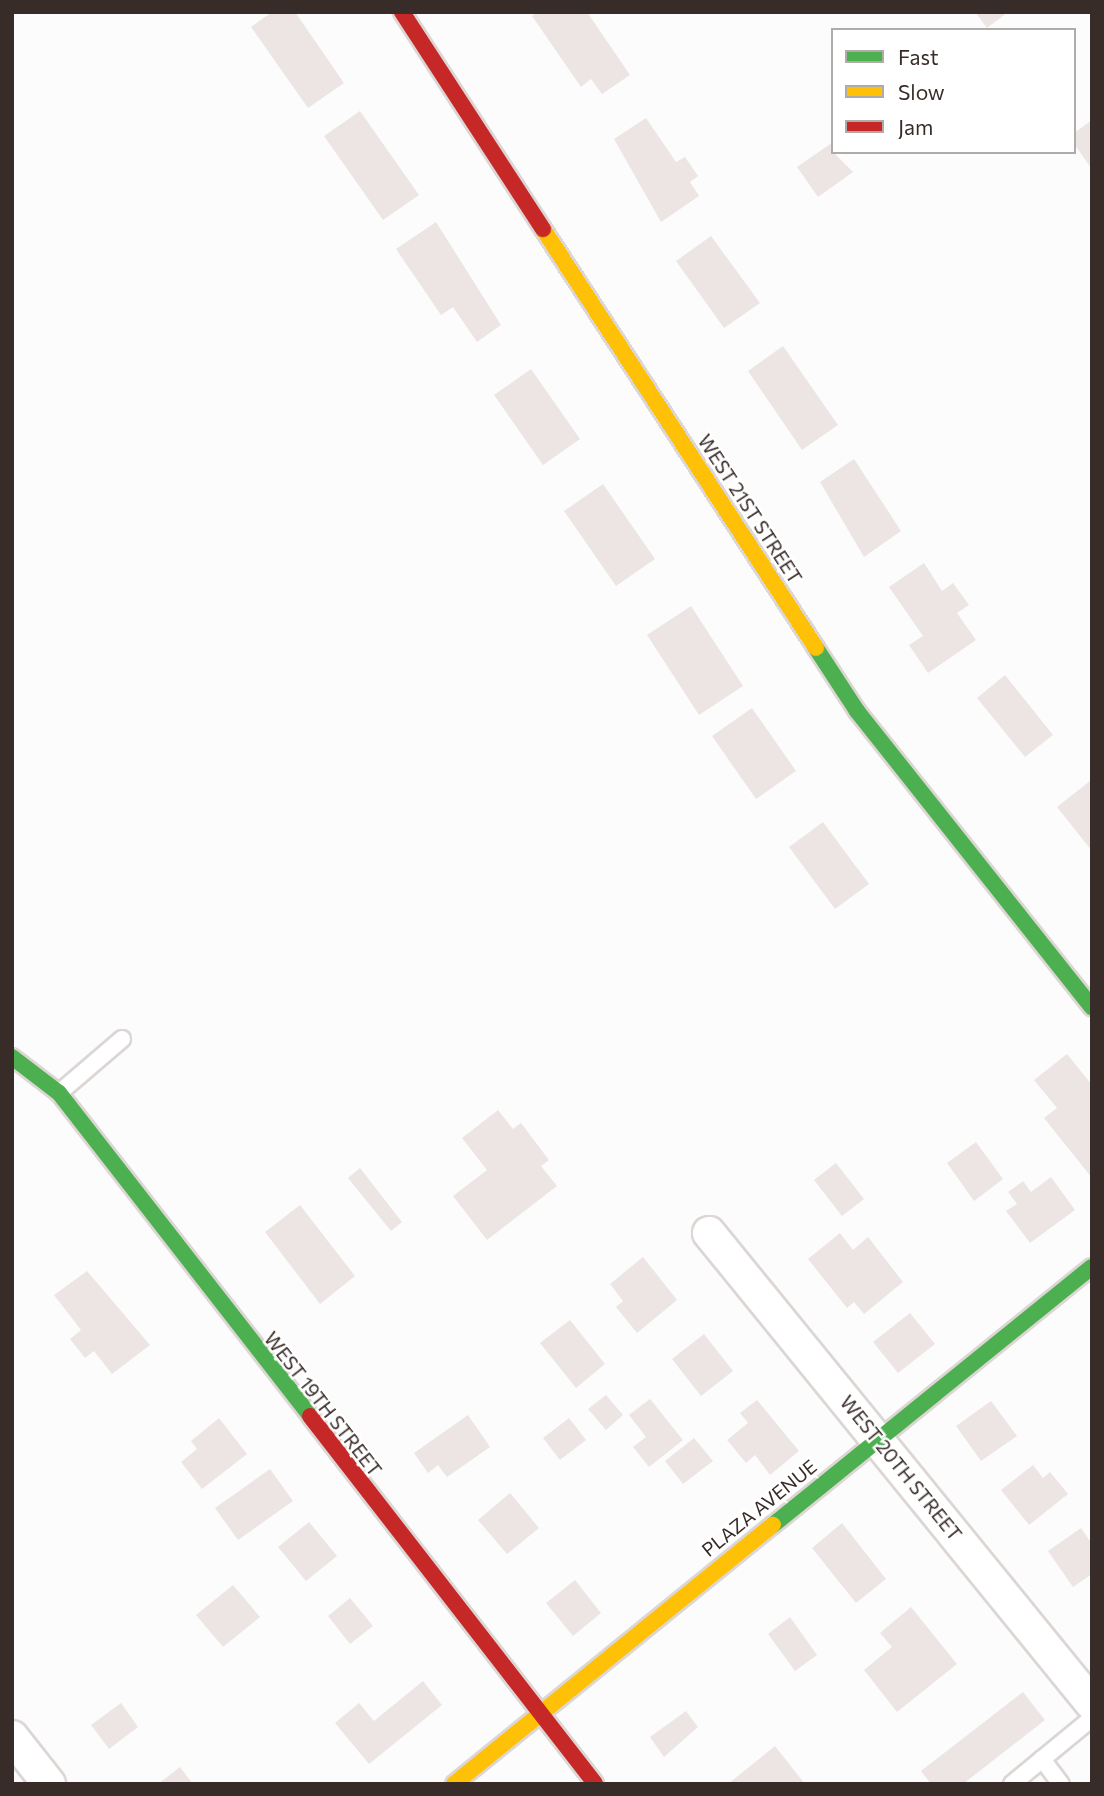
<!DOCTYPE html>
<html>
<head>
<meta charset="utf-8">
<style>
	body { margin:0 }
	#map { position:relative; width:1104px; height:1796px; overflow:hidden; background:#fcfcfc; font-family:Commissioner,sans-serif }
	div>[style] { position:absolute }
	.building>* { inset:0; background:#ece5e3 }
	.roads { filter:drop-shadow(2px 0 #dcd6d4) drop-shadow(-2px 0 #dcd6d4) drop-shadow(0 2px #dcd6d4) drop-shadow(0 -2px #dcd6d4) }
	.lane>* { height:16px; margin:-8px; padding:0 8px; transform-origin:8px; border-radius:8px; background:#fff }
	.street>* { height:32px; margin:-16px; padding:0 16px; transform-origin:16px; border-radius:16px; background:#fff }
	.fast>* { height:16px; margin:-8px; padding:0 8px; transform-origin:8px; border-radius:8px; background:#4caf50 }
	.slow>* { height:16px; margin:-8px; padding:0 8px; transform-origin:8px; border-radius:8px; background:#ffc107 }
	.jam>* { height:16px; margin:-8px; padding:0 8px; transform-origin:8px; border-radius:8px; background:#c62828 }
	span { translate:-50% -50%; white-space:nowrap; text-align:center; line-height:1.15; -webkit-text-stroke:5px #fff; paint-order:stroke }
	.street-label { font-size:19px; color:#382c28 }
	.frame { position:absolute; inset:0; border:14px solid #382c28; pointer-events:none }
	.legend { position:absolute; left:831px; top:28px; width:245px; height:126px; box-sizing:border-box; background:#fff; border:2px solid #afaba9; margin:0; padding:9px 12px; list-style:none; font-size:21px; color:#382c28 }
	.legend li { display:flex; align-items:center; gap:14px; height:35px }
	.legend b { width:35px; border:2px solid #afaba9 }
</style>
</head>
<body>
<div id="map">
	<div class="building">
		<i style="clip-path:polygon(272px 12px,295px 12px,344px 83px,308px 108px,251px 27px)"></i>
		<i style="clip-path:polygon(537px 12px,587px 12px,630px 75px,602px 94px,591px 79px,581px 87px,532px 16px)"></i>
		<i style="clip-path:polygon(975px 12px,1008px 12px,987px 28px)"></i>
		<i style="clip-path:polygon(360px 111px,419px 195px,383px 220px,324px 136px)"></i>
		<i style="clip-path:polygon(646px 118px,676px 162px,685px 157px,698px 176px,690px 182px,699px 196px,661px 222px,614px 139px)"></i>
		<i style="clip-path:polygon(1092px 120px,1092px 169px,1074px 144px,1074px 133px)"></i>
		<i style="clip-path:polygon(833px 142px,833px 152px,853px 172px,818px 197px,797px 167px)"></i>
		<i style="clip-path:polygon(436px 222px,501px 325px,477px 342px,453px 307px,441px 315px,396px 249px)"></i>
		<i style="clip-path:polygon(711px 236px,760px 303px,724px 328px,676px 261px)"></i>
		<i style="clip-path:polygon(783px 346px,838px 425px,802px 450px,748px 371px)"></i>
		<i style="clip-path:polygon(531px 369px,580px 439px,543px 465px,494px 395px)"></i>
		<i style="clip-path:polygon(854px 459px,901px 531px,864px 557px,820px 482px)"></i>
		<i style="clip-path:polygon(603px 484px,655px 559px,616px 586px,564px 511px)"></i>
		<i style="clip-path:polygon(924px 563px,942px 591px,953px 583px,969px 605px,957px 613px,976px 640px,928px 673px,909px 645px,923px 636px,889px 587px)"></i>
		<i style="clip-path:polygon(691px 606px,743px 686px,699px 715px,647px 635px)"></i>
		<i style="clip-path:polygon(1005px 675px,1053px 735px,1025px 757px,977px 698px)"></i>
		<i style="clip-path:polygon(752px 708px,796px 771px,756px 799px,712px 736px)"></i>
		<i style="clip-path:polygon(1090px 781px,1092px 784px,1092px 851px,1057px 807px)"></i>
		<i style="clip-path:polygon(823px 822px,869px 884px,835px 909px,789px 847px)"></i>
		<i style="clip-path:polygon(1067px 1054px,1092px 1085px,1092px 1178px,1044px 1118px,1057px 1108px,1034px 1080px)"></i>
		<i style="clip-path:polygon(498px 1110px,513px 1129px,521px 1123px,549px 1160px,541px 1166px,557px 1186px,487px 1240px,453px 1196px,487px 1170px,462px 1138px)"></i>
		<i style="clip-path:polygon(976px 1142px,1003px 1179px,974px 1201px,947px 1163px)"></i>
		<i style="clip-path:polygon(836px 1163px,864px 1199px,842px 1216px,814px 1180px)"></i>
		<i style="clip-path:polygon(360px 1168px,402px 1222px,391px 1231px,348px 1178px)"></i>
		<i style="clip-path:polygon(1051px 1177px,1075px 1210px,1030px 1243px,1006px 1211px,1017px 1204px,1008px 1192px,1023px 1181px,1031px 1192px)"></i>
		<i style="clip-path:polygon(300px 1205px,355px 1276px,320px 1304px,265px 1232px)"></i>
		<i style="clip-path:polygon(840px 1233px,853px 1250px,868px 1237px,903px 1282px,864px 1314px,854px 1302px,847px 1308px,808px 1259px)"></i>
		<i style="clip-path:polygon(643px 1257px,677px 1300px,637px 1333px,616px 1307px,623px 1301px,610px 1284px)"></i>
		<i style="clip-path:polygon(87px 1271px,150px 1345px,112px 1374px,94px 1351px,85px 1358px,70px 1339px,81px 1330px,54px 1295px)"></i>
		<i style="clip-path:polygon(910px 1313px,935px 1344px,898px 1373px,873px 1342px)"></i>
		<i style="clip-path:polygon(570px 1320px,605px 1364px,576px 1388px,540px 1343px)"></i>
		<i style="clip-path:polygon(704px 1334px,733px 1371px,701px 1396px,672px 1359px)"></i>
		<i style="clip-path:polygon(606px 1395px,623px 1415px,606px 1430px,588px 1409px)"></i>
		<i style="clip-path:polygon(650px 1399px,683px 1440px,649px 1467px,633px 1447px,646px 1437px,629px 1415px)"></i>
		<i style="clip-path:polygon(757px 1400px,799px 1451px,770px 1475px,755px 1455px,746px 1463px,727px 1440px,748px 1423px,740px 1413px)"></i>
		<i style="clip-path:polygon(991px 1401px,1017px 1436px,981px 1461px,956px 1426px)"></i>
		<i style="clip-path:polygon(468px 1415px,490px 1447px,447px 1477px,438px 1465px,428px 1473px,414px 1453px)"></i>
		<i style="clip-path:polygon(219px 1418px,247px 1454px,202px 1489px,181px 1462px,197px 1449px,191px 1441px)"></i>
		<i style="clip-path:polygon(569px 1418px,586px 1440px,560px 1460px,543px 1438px)"></i>
		<i style="clip-path:polygon(694px 1438px,713px 1461px,683px 1484px,665px 1461px)"></i>
		<i style="clip-path:polygon(1033px 1465px,1043px 1478px,1050px 1472px,1068px 1494px,1029px 1525px,1001px 1490px)"></i>
		<i style="clip-path:polygon(270px 1469px,293px 1501px,238px 1540px,215px 1508px)"></i>
		<i style="clip-path:polygon(510px 1493px,539px 1528px,507px 1554px,478px 1520px)"></i>
		<i style="clip-path:polygon(309px 1522px,337px 1556px,306px 1581px,278px 1547px)"></i>
		<i style="clip-path:polygon(842px 1523px,886px 1579px,856px 1603px,812px 1548px)"></i>
		<i style="clip-path:polygon(1081px 1528px,1092px 1544px,1092px 1574px,1073px 1587px,1048px 1551px)"></i>
		<i style="clip-path:polygon(575px 1580px,601px 1613px,573px 1636px,546px 1603px)"></i>
		<i style="clip-path:polygon(233px 1585px,260px 1617px,223px 1647px,196px 1615px)"></i>
		<i style="clip-path:polygon(350px 1598px,373px 1626px,350px 1644px,328px 1616px)"></i>
		<i style="clip-path:polygon(911px 1607px,957px 1664px,897px 1712px,864px 1670px,892px 1647px,880px 1633px)"></i>
		<i style="clip-path:polygon(790px 1617px,817px 1655px,795px 1671px,768px 1634px)"></i>
		<i style="clip-path:polygon(423px 1681px,442px 1705px,369px 1764px,335px 1723px,359px 1703px,374px 1721px)"></i>
		<i style="clip-path:polygon(1023px 1692px,1045px 1720px,963px 1784px,931px 1784px,921px 1771px)"></i>
		<i style="clip-path:polygon(121px 1703px,138px 1727px,109px 1749px,91px 1725px)"></i>
		<i style="clip-path:polygon(686px 1711px,698px 1727px,664px 1757px,650px 1737px)"></i>
		<i style="clip-path:polygon(775px 1746px,805px 1784px,728px 1784px)"></i>
		<i style="clip-path:polygon(180px 1767px,193px 1784px,158px 1784px)"></i>
	</div>
	<div class="roads">
		<div class="lane">
			<i style="left:59px;top:1093px;width:83px;rotate:-40.6deg"></i>
			<i style="left:1042px;top:1759px;width:31px;rotate:53deg"></i>
			<i style="left:1012px;top:1784px;width:104px;rotate:-39.5deg"></i>
		</div>
		<div class="street">
			<i style="left:709px;top:1233px;width:607px;rotate:50.88deg"></i>
			<i style="left:12px;top:1737px;width:60px;rotate:51.8deg"></i>
		</div>
		<div class="fast">
			<i style="left:816px;top:648px;width:75px;rotate:56.9deg"></i>
			<i style="left:857px;top:711px;width:378px;rotate:51.6deg"></i>
			<i style="left:12px;top:1057px;width:59px;rotate:37.5deg"></i>
			<i style="left:59px;top:1093px;width:409px;rotate:52.1deg"></i>
			<i style="left:773px;top:1525px;width:410px;rotate:-39deg"></i>
		</div>
		<div class="slow">
			<i style="left:543px;top:229px;width:500px;rotate:56.91deg"></i>
			<i style="left:454px;top:1784px;width:411px;rotate:-39.1deg"></i>
		</div>
		<div class="jam">
			<i style="left:402px;top:12px;width:259px;rotate:57deg"></i>
			<i style="left:310px;top:1416px;width:465px;rotate:52.2deg"></i>
		</div>
	</div>
	<div class="street-label">
		<span style="left:750px;top:509px;rotate:57deg">WEST 21ST STREET</span>
		<span style="left:323px;top:1404px;rotate:52deg">WEST 19TH STREET</span>
		<span style="left:901px;top:1468px;rotate:51deg">WEST 20TH STREET</span>
		<span style="left:759px;top:1508px;rotate:-39deg">PLAZA AVENUE</span>
	</div>
	<div class="frame"></div>
	<ul class="legend">
	<li><b style="height:9px;background:#4caf50"></b>Fast</li>
	<li><b style="height:9px;background:#ffc107"></b>Slow</li>
	<li><b style="height:9px;background:#c62828"></b>Jam</li>
	</ul>
</div>
</body>
</html>
